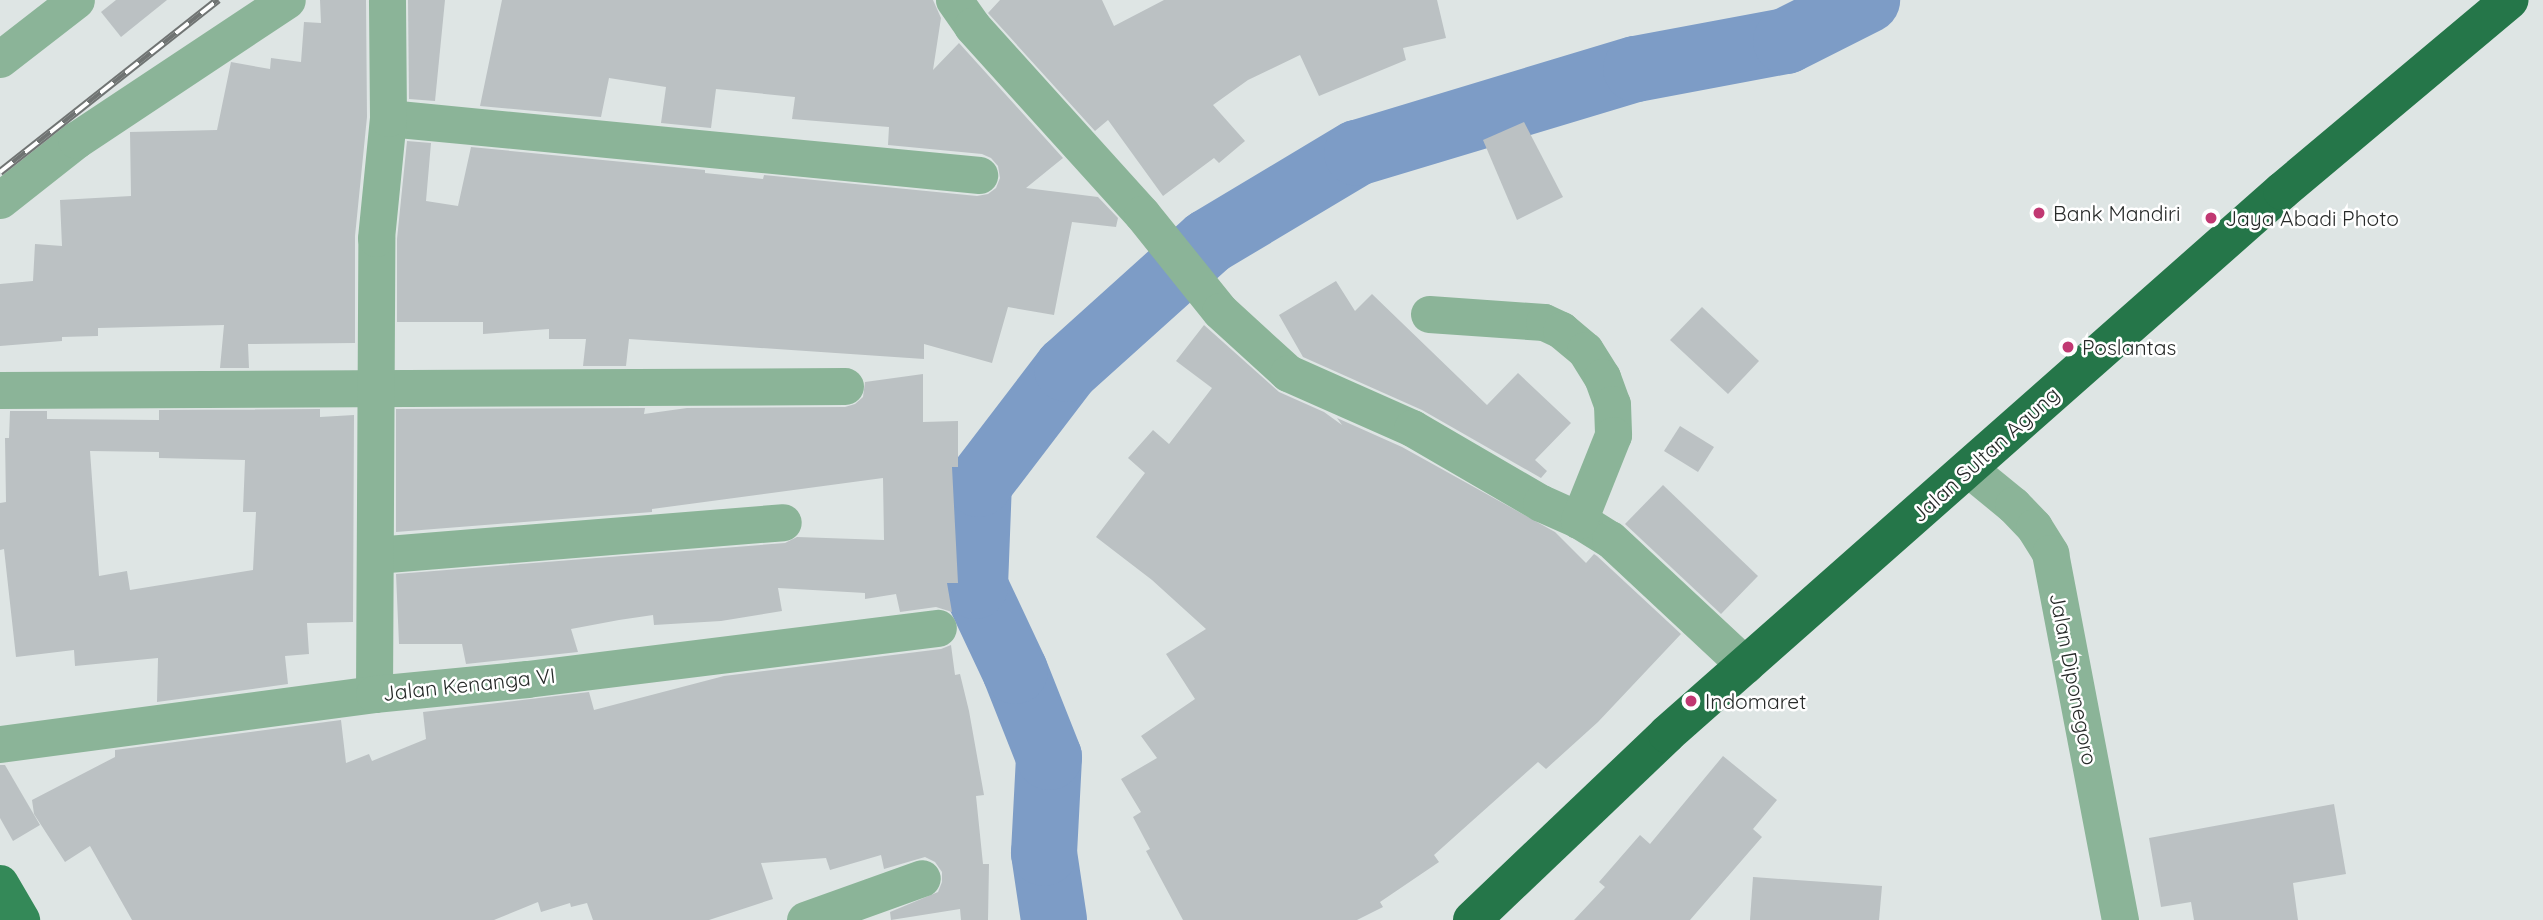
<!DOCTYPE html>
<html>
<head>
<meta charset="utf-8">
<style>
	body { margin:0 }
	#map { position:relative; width:2543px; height:920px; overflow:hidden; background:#dee5e4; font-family:Quicksand,sans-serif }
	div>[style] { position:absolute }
	.river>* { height:66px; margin:-33px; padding:0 33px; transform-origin:33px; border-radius:33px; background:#7d9cc6 }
	.building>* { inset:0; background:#bbc1c3 }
	.minor>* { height:37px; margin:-18.5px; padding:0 18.5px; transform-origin:18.5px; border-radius:18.5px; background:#8bb498 }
	.major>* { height:38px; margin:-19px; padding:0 19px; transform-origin:19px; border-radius:19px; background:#348958 }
	.highway>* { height:38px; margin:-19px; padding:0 19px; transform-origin:19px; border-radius:19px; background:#257649 }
	.rail>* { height:8px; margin-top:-4px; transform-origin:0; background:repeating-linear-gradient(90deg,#fff 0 16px,#707473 0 32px); box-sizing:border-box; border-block:2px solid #707473 }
	.dots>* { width:19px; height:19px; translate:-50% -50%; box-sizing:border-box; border:4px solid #fff; border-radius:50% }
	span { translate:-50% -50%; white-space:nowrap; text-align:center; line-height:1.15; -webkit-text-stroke:5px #fff; paint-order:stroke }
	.poi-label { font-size:21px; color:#272a29 }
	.left { translate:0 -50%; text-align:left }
	.street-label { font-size:21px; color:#272a29 }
</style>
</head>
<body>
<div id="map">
	<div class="river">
		<i style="left:1054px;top:920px;width:68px;rotate:-98.5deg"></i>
		<i style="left:1044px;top:853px;width:96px;rotate:-87deg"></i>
		<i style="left:1049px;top:757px;width:92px;rotate:-111.6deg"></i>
		<i style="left:1015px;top:671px;width:94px;rotate:-115.2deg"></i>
		<i style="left:975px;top:586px;width:102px;rotate:-87.8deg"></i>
		<i style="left:979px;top:484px;width:145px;rotate:-52.6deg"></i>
		<i style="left:1067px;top:369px;width:190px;rotate:-42deg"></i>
		<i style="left:1208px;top:242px;width:174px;rotate:-30.9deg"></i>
		<i style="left:1357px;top:153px;width:291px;rotate:-16.8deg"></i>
		<i style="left:1636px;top:69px;width:153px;rotate:-10.6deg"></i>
		<i style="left:1786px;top:41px;width:91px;rotate:-26.8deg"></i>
	</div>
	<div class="building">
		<i style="clip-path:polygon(116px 0,167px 0,121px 37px,101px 12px)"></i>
		<i style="clip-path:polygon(320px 0,366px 0,367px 117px,355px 236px,355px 343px,248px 344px,249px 368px,220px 368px,224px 325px,98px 328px,98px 336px,62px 337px,62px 341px,0 346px,0 284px,33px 281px,35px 244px,62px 246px,60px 200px,131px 196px,130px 132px,217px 130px,231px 62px,270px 69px,271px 58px,301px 62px,304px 22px,321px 23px)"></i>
		<i style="clip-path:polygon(408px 0,445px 0,435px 101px,409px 99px)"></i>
		<i style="clip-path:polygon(502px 0,933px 0,941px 18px,933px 70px,959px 43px,1063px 158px,1026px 188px,1098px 197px,1118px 218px,1116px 227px,1072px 222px,1054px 315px,1008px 307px,992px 363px,924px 344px,924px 359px,629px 339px,626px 366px,583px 366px,586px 339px,549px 339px,549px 329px,483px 334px,483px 322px,397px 322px,397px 239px,407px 141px,431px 143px,426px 201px,458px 206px,471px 147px,705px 170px,705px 173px,763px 179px,764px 175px,977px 196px,988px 194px,996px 188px,1000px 178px,998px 166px,991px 158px,982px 154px,888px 145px,889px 127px,792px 119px,795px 97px,716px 89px,711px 128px,661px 123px,666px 87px,609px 78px,601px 117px,480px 106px)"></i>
		<i style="clip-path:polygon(1000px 0,1102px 0,1114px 26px,1164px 0,1437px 0,1446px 38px,1403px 48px,1406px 60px,1319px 96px,1300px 55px,1248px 80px,1213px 105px,1245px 141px,1219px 163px,1214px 158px,1163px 196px,1108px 120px,1095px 131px,988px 13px)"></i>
		<i style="clip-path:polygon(1524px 122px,1563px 197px,1517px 220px,1483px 140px)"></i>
		<i style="clip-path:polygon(1336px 281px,1355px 311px,1372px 294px,1487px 405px,1518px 373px,1571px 423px,1535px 460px,1547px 471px,1541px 478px,1422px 410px,1303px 357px,1279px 315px)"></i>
		<i style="clip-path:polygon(1702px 307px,1759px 361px,1728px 394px,1670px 340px)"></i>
		<i style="clip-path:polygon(1204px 325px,1279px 392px,1324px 412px,1342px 425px,1337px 418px,1402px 447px,1555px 532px,1586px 563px,1594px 554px,1597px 556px,1681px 634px,1598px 722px,1546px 769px,1538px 762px,1434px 855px,1439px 862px,1380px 902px,1383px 907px,1357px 920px,1183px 920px,1146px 851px,1150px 849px,1133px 817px,1141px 812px,1121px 779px,1157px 758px,1141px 736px,1195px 699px,1166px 654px,1206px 629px,1152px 580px,1096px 537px,1145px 473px,1128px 458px,1153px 430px,1169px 444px,1212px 388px,1176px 361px)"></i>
		<i style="clip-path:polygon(923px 374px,923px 422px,958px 421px,958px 467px,952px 467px,958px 583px,947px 583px,952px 612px,936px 607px,900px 612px,896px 594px,865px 599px,865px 593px,778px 588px,782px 611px,721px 621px,654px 625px,653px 615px,619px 620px,571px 629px,578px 652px,466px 664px,462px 644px,399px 644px,396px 574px,785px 543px,797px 537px,884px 540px,883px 478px,652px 509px,652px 512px,396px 532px,396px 409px,645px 408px,644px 414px,687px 408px,845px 407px,855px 404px,863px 397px,865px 382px)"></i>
		<i style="clip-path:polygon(evenodd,320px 409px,320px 417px,354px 415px,353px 622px,307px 623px,309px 654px,285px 656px,288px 684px,157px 702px,158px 658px,75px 666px,74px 650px,16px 657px,4px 549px,0 550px,0 503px,6px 502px,5px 438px,9px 438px,10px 411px,47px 411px,47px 419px,159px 420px,159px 410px,320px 409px,90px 451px,159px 452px,159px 458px,245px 460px,243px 512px,256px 512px,253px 570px,130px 590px,127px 571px,99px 576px,90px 451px)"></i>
		<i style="clip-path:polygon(1680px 426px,1714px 447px,1698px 472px,1664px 451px)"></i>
		<i style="clip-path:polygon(1663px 485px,1758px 576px,1721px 614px,1625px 524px)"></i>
		<i style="clip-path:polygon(951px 645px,955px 675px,960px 674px,969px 711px,984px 795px,976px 796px,983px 864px,989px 864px,988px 920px,961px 920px,960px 909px,891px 920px,890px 912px,938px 892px,942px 882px,942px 872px,935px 862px,925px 857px,884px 869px,881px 855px,830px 870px,826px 858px,761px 863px,773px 899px,709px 920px,593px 920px,587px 903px,571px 907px,570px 903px,541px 912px,538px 902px,494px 920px,132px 920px,90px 846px,65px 862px,34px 814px,32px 800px,115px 757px,115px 750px,341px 720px,346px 763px,369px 754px,372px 761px,426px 739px,423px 712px,589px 692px,594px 710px,724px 676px,941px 649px)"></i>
		<i style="clip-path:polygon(1723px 756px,1777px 800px,1753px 829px,1762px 837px,1690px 920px,1574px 920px,1605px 887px,1599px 882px,1640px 835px,1650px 844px)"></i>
		<i style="clip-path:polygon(0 765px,5px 765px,40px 825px,13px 841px,0 818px)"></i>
		<i style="clip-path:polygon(2334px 804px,2346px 874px,2293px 883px,2298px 920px,2194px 920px,2191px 902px,2161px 907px,2149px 838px)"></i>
		<i style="clip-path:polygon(1753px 877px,1882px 886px,1879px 920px,1750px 920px)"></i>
	</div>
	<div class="minor">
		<i style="left:954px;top:0;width:32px;rotate:55deg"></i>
		<i style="left:972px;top:26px;width:253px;rotate:47.9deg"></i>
		<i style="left:1142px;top:214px;width:124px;rotate:51.2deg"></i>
		<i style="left:1220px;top:311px;width:92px;rotate:42.4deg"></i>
		<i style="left:1288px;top:373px;width:136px;rotate:23.9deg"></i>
		<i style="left:1412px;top:428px;width:149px;rotate:30.2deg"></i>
		<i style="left:1541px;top:503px;width:42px;rotate:24.1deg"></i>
		<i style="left:1579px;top:520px;width:36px;rotate:32deg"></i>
		<i style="left:1610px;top:539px;width:185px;rotate:43deg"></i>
		<i style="left:0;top:59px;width:96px;rotate:-37.8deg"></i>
		<i style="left:388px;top:118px;width:594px;rotate:5.51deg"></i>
		<i style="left:0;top:200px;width:97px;rotate:-38.3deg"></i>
		<i style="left:76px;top:140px;width:253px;rotate:-33.6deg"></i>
		<i style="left:1429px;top:314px;width:115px;rotate:4deg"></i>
		<i style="left:1544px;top:322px;width:19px;rotate:25deg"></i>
		<i style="left:1561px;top:330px;width:31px;rotate:40deg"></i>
		<i style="left:1585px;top:350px;width:32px;rotate:58deg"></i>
		<i style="left:1602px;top:377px;width:29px;rotate:70deg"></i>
		<i style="left:1612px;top:404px;width:31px;rotate:88deg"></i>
		<i style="left:1613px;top:435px;width:92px;rotate:111.8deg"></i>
		<i style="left:0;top:390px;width:845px;rotate:-0.27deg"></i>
		<i style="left:1969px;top:469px;width:57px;rotate:39.3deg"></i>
		<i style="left:2013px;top:505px;width:30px;rotate:46deg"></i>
		<i style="left:2034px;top:527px;width:31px;rotate:58deg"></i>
		<i style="left:2050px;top:553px;width:374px;rotate:79.2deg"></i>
		<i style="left:375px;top:555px;width:409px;rotate:-4.6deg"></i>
		<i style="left:374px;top:694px;width:456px;rotate:-89.7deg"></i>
		<i style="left:376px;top:238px;width:121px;rotate:-84.3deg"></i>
		<i style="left:388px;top:118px;width:118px;rotate:-90.5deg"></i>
		<i style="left:0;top:744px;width:377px;rotate:-7.6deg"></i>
		<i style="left:374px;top:694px;width:154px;rotate:-5.6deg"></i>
		<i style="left:527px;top:679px;width:414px;rotate:-7.1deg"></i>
		<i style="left:805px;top:920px;width:124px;rotate:-19.7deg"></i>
	</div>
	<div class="major">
		<i style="left:0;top:884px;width:42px;rotate:59.7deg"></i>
	</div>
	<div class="highway">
		<i style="left:1472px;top:920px;width:269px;rotate:-43.6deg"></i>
		<i style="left:1667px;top:734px;width:820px;rotate:-41.44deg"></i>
		<i style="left:2282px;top:191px;width:297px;rotate:-40deg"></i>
	</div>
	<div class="rail">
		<i style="left:0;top:172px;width:278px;rotate:-38.3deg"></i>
	</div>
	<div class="dots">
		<i style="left:2039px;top:213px;background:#c13872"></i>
		<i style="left:2211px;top:218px;background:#c13872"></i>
		<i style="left:2068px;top:347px;background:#c13872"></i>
		<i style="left:1691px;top:701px;background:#c13872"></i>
	</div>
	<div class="poi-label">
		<span class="left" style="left:2053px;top:213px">Bank Mandiri</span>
		<span class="left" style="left:2225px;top:218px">Jaya Abadi Photo</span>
		<span class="left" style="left:2082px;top:347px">Poslantas</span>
		<span class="left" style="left:1705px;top:701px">Indomaret</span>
	</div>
	<div class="street-label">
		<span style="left:1985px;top:454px;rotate:-42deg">Jalan Sultan Agung</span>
		<span style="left:2074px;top:679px;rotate:79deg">Jalan Diponegoro</span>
		<span style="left:469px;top:684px;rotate:-6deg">Jalan Kenanga VI</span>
	</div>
</div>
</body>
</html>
